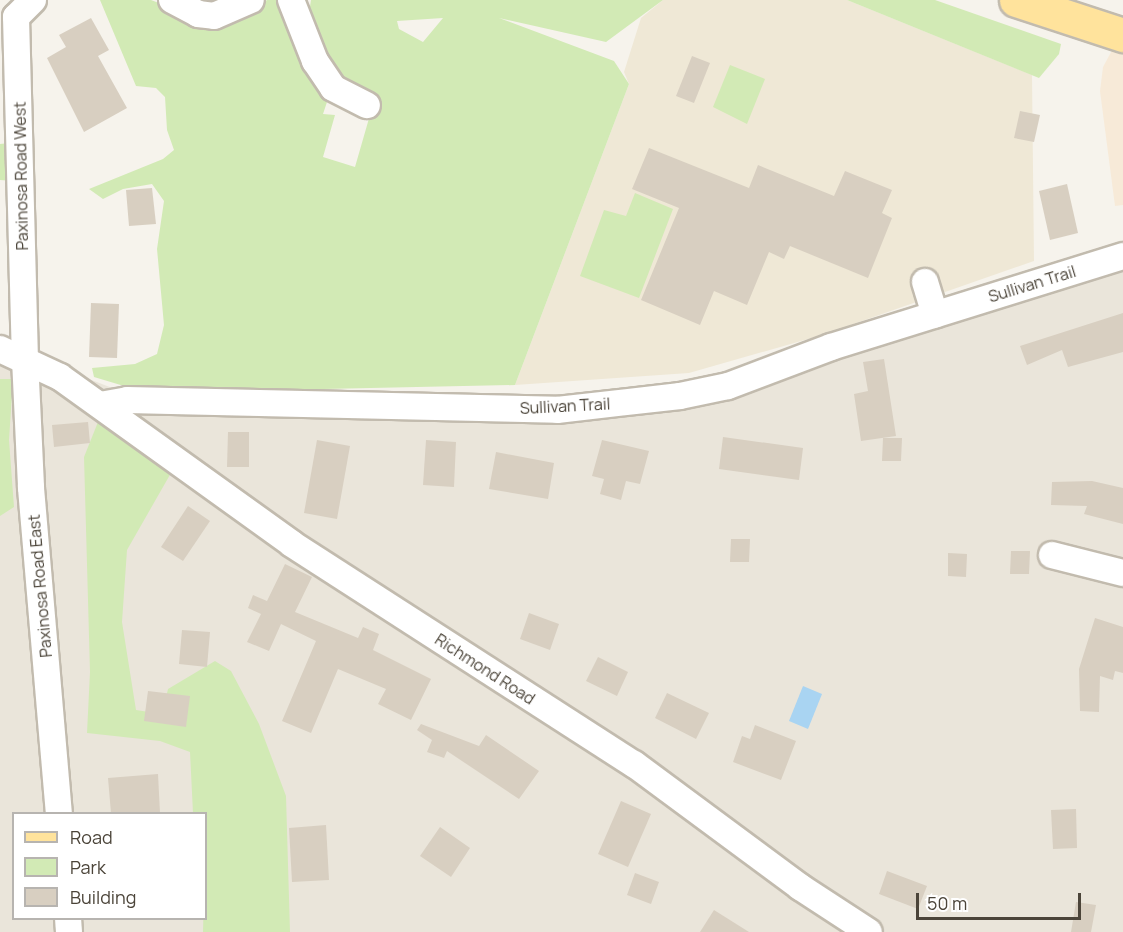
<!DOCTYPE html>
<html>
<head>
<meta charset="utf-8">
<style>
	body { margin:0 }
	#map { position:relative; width:1123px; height:932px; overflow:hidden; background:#f6f3ec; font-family:Manrope,sans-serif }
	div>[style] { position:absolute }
	.residential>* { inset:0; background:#eae5da }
	.commercial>* { inset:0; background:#f7ead8 }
	.education>* { inset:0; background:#efe8d6 }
	.green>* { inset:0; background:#d2eab5 }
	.water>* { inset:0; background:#a9d4f2 }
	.building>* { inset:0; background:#d8cfc1 }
	.roads { filter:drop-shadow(2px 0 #c2bbae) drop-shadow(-2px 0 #c2bbae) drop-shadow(0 2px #c2bbae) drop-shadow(0 -2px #c2bbae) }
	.minor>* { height:26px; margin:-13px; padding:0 13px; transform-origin:13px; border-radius:13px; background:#fff }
	.major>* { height:33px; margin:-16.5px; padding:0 16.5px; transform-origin:16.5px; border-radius:16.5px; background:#ffe39c }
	span { translate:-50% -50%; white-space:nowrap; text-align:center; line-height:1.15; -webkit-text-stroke:5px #fff; paint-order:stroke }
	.street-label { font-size:16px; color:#4b4439 }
	.legend { position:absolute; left:12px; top:812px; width:195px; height:108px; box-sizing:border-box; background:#fff; border:2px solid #b7b4b0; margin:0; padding:8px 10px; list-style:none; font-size:18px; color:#4b4439 }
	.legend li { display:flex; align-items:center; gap:12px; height:30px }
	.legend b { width:30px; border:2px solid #b7b4b0 }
	.scale { position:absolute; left:916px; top:893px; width:165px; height:27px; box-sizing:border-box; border:3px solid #4b4439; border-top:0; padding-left:8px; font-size:18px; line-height:21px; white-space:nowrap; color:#4b4439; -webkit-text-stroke:4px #fff; paint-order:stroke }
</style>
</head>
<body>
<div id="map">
	<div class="residential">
		<i style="clip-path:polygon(evenodd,1123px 258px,1123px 932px,0 932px,0 345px,162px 407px,267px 413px,771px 386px,1031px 283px,1123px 258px,14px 814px,206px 814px,206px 918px,14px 918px,14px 814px)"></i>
	</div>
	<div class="commercial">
		<i style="clip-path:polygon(1123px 30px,1123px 205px,1115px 206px,1100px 91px,1103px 67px)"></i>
	</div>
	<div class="education">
		<i style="clip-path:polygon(663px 0,847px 0,1032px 75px,1034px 261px,822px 335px,689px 373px,515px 385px,629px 84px,624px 72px,641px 18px)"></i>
	</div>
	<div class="green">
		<i style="clip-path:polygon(evenodd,100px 0,151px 0,164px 5px,248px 15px,267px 0,284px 0,327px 102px,323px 114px,335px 115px,323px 157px,355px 167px,374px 101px,327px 68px,309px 13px,311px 0,663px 0,606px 42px,499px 18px,614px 61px,629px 84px,515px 385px,233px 391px,124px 386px,94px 377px,92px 368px,135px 364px,157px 354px,164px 325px,157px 249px,164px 201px,152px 184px,123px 189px,103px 199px,89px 189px,163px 159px,174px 150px,167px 130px,165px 97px,156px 88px,136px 86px,100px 0,443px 18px,423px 42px,399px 29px,397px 21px,443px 18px)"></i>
		<i style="clip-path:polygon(847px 0,935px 0,1061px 44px,1059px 54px,1039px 78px)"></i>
		<i style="clip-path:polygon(730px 65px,765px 79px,747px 124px,713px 107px)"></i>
		<i style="clip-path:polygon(10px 143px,14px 181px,0 180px,0 144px)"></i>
		<i style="clip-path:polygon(635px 193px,673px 209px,639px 298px,580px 276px,604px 210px,626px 216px)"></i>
		<i style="clip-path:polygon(0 379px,13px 379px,9px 440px,14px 507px,0 516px)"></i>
		<i style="clip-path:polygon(98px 422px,171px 473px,127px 550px,122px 622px,136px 710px,162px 714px,168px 689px,215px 661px,231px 671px,259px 724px,286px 796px,290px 932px,203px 932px,206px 814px,193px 813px,190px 752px,160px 741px,87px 733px,90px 672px,84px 457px)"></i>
	</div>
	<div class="water">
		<i style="clip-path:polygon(803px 686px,822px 694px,808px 729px,789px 721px)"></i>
	</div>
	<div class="building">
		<i style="clip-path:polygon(91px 18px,109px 50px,98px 56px,127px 108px,84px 132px,47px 58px,66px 47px,59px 35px)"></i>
		<i style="clip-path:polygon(692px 56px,710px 63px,694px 103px,676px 96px)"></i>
		<i style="clip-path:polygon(1020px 111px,1040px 115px,1034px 142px,1014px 138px)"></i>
		<i style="clip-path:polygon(649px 148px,749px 188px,758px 165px,834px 196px,845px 171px,892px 190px,882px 213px,892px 218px,868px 278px,790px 246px,784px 259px,769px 252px,747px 305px,714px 291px,700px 325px,641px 300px,679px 208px,632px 189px)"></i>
		<i style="clip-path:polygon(1067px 184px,1078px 233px,1050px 240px,1039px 191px)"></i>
		<i style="clip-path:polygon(152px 188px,156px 224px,129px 226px,126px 190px)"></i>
		<i style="clip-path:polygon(91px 303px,119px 304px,117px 358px,89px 357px)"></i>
		<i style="clip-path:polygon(1123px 313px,1123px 352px,1068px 367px,1062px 350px,1027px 365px,1020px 346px)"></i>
		<i style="clip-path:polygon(884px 359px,896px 436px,861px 441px,854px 394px,868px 391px,863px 362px)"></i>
		<i style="clip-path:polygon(88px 422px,90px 443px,54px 447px,52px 425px)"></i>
		<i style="clip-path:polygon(228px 432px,249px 432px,249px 467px,227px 467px)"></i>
		<i style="clip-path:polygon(723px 437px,803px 448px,799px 480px,719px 469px)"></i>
		<i style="clip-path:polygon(883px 438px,902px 438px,901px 461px,882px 461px)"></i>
		<i style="clip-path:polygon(317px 440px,350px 446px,337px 519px,304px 513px)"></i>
		<i style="clip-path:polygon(426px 440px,456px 442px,454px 487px,423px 485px)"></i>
		<i style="clip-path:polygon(602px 440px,649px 451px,640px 484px,626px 481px,621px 500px,600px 494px,604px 479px,592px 476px)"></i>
		<i style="clip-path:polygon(496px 452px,554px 463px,548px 499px,489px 489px)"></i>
		<i style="clip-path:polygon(1092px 481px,1123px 488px,1123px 524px,1084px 514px,1087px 506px,1051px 505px,1052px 482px)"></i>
		<i style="clip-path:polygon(188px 506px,210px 521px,183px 561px,161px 547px)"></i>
		<i style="clip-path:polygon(731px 539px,750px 539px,749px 562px,730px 562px)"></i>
		<i style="clip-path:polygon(1011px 551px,1030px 551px,1029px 574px,1010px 574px)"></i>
		<i style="clip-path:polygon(948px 553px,967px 554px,966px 577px,948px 576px)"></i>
		<i style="clip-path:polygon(285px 564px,312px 577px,295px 612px,358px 638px,363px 627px,379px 634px,373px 650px,431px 679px,411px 720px,378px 704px,386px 689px,338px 669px,311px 733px,282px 721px,316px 641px,281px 624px,269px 651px,247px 642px,261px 614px,248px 608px,253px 595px,267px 601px)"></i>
		<i style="clip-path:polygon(529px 613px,559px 624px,550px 650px,520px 639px)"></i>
		<i style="clip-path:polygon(1095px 618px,1123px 627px,1123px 673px,1115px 671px,1113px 680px,1100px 676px,1099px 712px,1080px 711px,1079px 669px)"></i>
		<i style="clip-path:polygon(182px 630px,210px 632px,207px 667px,179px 664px)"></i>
		<i style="clip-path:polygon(598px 657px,628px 672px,617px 696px,586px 681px)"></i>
		<i style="clip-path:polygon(148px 691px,190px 696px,186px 727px,144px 721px)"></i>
		<i style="clip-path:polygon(667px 693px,709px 713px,696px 739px,655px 718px)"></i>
		<i style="clip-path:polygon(421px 724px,479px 746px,486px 735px,539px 771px,519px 799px,447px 751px,444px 758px,427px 752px,432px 740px,417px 730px)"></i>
		<i style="clip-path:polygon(755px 725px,796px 741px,781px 780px,733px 762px,742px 736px,750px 739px)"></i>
		<i style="clip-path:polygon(158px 774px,160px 813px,111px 813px,108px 778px)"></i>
		<i style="clip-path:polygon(621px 801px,651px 814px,628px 867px,598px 854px)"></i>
		<i style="clip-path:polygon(1076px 809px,1077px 848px,1053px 849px,1051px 810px)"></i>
		<i style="clip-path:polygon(326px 825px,329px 880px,292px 882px,289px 828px)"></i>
		<i style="clip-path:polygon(440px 827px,470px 848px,451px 877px,420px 856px)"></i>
		<i style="clip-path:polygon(887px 871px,927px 886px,918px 909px,879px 894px)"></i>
		<i style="clip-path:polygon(635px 873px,659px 882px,651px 904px,627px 895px)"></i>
		<i style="clip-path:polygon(1076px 902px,1096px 905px,1091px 932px,1071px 932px)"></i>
		<i style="clip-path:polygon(714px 910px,749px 932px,700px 932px)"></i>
	</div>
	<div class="roads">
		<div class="minor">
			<i style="left:33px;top:0;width:24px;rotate:135deg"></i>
			<i style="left:16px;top:17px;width:342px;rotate:88.5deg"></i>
			<i style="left:25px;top:359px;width:129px;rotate:87.3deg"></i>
			<i style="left:31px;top:488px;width:327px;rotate:85.1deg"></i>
			<i style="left:172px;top:0;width:30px;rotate:28deg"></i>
			<i style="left:198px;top:14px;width:16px;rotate:7deg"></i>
			<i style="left:214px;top:16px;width:40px;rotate:-23.4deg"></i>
			<i style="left:291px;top:0;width:66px;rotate:68.5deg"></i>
			<i style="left:315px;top:61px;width:32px;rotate:56deg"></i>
			<i style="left:333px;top:88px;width:38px;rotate:27deg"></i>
			<i style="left:925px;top:282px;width:34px;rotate:73deg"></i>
			<i style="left:0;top:349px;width:66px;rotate:25deg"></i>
			<i style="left:60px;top:377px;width:286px;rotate:35.7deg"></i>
			<i style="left:292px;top:544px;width:407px;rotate:32.8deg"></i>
			<i style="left:634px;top:764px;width:207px;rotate:36.5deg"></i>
			<i style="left:800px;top:887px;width:82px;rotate:33.1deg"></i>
			<i style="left:100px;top:405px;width:27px;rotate:-10deg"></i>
			<i style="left:127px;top:400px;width:430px;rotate:1.3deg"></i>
			<i style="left:557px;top:410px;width:124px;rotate:-6.5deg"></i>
			<i style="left:680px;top:396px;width:49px;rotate:-11.8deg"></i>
			<i style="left:728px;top:386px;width:110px;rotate:-20.7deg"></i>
			<i style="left:831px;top:347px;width:306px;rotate:-17.3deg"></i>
			<i style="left:1052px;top:555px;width:73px;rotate:14.2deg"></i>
			<i style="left:68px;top:918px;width:14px;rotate:86deg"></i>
		</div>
		<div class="major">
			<i style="left:1016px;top:0;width:113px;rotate:18.1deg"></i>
		</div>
	</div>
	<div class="street-label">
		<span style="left:21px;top:176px;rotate:-91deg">Paxinosa Road West</span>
		<span style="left:1032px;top:284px;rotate:-17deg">Sullivan Trail</span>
		<span style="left:565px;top:406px;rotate:-3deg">Sullivan Trail</span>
		<span style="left:40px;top:586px;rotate:-95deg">Paxinosa Road East</span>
		<span style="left:485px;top:669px;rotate:33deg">Richmond Road</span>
	</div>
	<ul class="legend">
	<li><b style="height:8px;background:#ffe39c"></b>Road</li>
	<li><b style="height:16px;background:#d2eab5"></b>Park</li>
	<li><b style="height:16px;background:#d8cfc1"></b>Building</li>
	</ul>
	<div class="scale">50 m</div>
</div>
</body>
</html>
